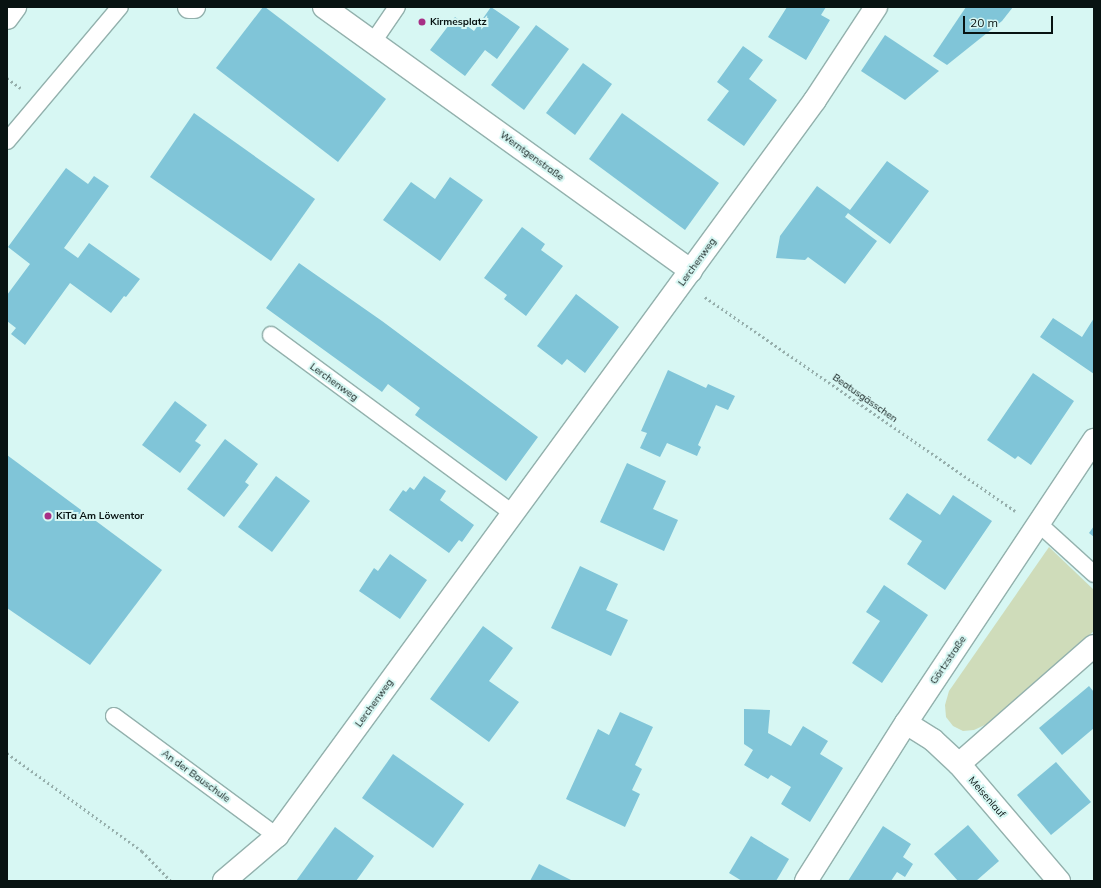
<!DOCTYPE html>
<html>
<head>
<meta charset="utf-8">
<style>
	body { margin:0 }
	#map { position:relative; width:1101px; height:888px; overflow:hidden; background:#d7f7f3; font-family:Mulish,sans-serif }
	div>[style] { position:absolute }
	.green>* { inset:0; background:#cfdcba }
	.building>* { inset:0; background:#80c5d8 }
	.path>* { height:2.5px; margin-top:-1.25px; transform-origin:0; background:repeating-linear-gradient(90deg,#96afac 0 2px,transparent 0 5px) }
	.roads { filter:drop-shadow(1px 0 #93b1ad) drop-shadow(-1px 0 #93b1ad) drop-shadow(0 1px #93b1ad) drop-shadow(0 -1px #93b1ad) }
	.lane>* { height:16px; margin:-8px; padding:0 8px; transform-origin:8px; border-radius:8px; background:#fff }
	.street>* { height:22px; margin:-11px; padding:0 11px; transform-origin:11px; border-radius:11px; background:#fff }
	.dots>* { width:11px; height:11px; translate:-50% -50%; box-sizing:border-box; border:2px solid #d7f7f3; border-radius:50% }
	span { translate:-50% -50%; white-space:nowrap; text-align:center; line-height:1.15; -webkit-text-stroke:4px #d7f7f3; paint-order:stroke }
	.poi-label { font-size:10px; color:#081312; font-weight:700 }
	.left { translate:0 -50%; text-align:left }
	.street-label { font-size:10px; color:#081312 }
	.frame { position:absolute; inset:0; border:8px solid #081312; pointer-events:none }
	.scale { position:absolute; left:963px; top:16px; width:90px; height:18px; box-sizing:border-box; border:2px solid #081312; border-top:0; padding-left:5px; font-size:12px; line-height:14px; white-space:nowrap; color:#081312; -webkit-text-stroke:3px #d7f7f3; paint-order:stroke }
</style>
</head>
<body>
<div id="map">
	<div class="green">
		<i style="clip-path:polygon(1049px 547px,1094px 590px,1094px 631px,987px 724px,974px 730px,963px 731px,953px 726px,946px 717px,945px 705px,949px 691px)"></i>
	</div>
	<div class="building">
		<i style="clip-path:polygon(263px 7px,265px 7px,386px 99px,338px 162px,216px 68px)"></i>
		<i style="clip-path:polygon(491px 7px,520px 27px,497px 59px,485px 50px,465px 76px,430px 50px,455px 17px,474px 31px)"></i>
		<i style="clip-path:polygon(787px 7px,826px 7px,821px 15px,830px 20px,806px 60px,768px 37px)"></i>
		<i style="clip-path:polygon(966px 7px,1013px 7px,1002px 21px,947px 65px,933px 56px)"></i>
		<i style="clip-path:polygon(536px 25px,569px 49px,524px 110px,491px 85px)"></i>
		<i style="clip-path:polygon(885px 35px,939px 71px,905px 100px,861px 71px)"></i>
		<i style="clip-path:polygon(743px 46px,763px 60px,749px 79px,777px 100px,744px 146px,707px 120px,729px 91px,717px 82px)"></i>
		<i style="clip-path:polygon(583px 63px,612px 84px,575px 135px,546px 113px)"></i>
		<i style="clip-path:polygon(194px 113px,315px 199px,271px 261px,150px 177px)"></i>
		<i style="clip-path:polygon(622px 113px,719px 183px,685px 230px,589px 159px)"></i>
		<i style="clip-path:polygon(887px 161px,929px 191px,890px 244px,848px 213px,845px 217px,877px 241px,845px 284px,808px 257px,805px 260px,776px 258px,780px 236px,817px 186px,850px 210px)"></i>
		<i style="clip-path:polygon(66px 168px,88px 184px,94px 176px,109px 186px,64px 248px,78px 258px,89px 243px,140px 279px,126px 297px,124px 296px,111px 313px,70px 283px,25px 345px,11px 334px,16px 328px,7px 321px,7px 295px,30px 264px,8px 247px)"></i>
		<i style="clip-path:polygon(450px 177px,483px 200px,440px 261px,383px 220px,411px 182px,435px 199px)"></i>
		<i style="clip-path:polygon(522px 227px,545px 244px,541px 250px,563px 266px,526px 316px,504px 299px,507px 295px,484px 278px)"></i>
		<i style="clip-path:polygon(299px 263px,382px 321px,538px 437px,506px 481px,415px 415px,420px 408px,388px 384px,382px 392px,266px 308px)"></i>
		<i style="clip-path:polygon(576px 294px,619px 327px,585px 373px,567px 359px,562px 365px,537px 346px)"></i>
		<i style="clip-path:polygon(1053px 318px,1082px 337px,1094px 318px,1094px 374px,1040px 337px)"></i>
		<i style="clip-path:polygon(668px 370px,706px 388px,708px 384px,735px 396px,728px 410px,716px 405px,698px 445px,701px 447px,697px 456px,667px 443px,660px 457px,640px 448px,647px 433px,641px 431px)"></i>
		<i style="clip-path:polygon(1033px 373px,1074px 401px,1031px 465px,1018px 456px,1015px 459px,987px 440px)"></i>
		<i style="clip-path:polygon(175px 401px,207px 425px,195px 441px,201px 445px,180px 473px,142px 445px)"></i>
		<i style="clip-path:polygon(225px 439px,258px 464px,245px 482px,249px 485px,224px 517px,187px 489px)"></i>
		<i style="clip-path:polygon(7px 455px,162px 570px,90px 665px,7px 608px)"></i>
		<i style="clip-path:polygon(627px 463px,666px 481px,653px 509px,678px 520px,664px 551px,600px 522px)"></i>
		<i style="clip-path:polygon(276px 476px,310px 501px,272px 552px,238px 527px)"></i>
		<i style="clip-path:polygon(424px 476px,446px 491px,440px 500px,474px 525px,462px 542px,459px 540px,449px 553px,389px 510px,403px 490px,406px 492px,410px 487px,414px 490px)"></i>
		<i style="clip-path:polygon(907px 493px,940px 515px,953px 495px,992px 521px,945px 590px,907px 564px,922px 541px,889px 519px)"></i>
		<i style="clip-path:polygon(1094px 526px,1094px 537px,1089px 533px)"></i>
		<i style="clip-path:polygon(390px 554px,427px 580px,400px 619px,359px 591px,374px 568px,378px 571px)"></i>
		<i style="clip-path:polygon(580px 566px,618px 584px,606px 610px,628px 620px,611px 656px,551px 628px)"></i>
		<i style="clip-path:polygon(884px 585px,928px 615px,882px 683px,852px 663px,880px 621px,866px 612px)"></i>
		<i style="clip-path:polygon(483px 626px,513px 648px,489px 681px,519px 702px,489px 742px,430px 699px)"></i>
		<i style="clip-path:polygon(1089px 686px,1094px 692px,1094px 728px,1062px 755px,1039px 728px)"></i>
		<i style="clip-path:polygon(744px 709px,770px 710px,768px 733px,791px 746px,803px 726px,828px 741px,820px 754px,843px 768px,810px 822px,781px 804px,791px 787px,771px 775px,768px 779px,744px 765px,753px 750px,744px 744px)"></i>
		<i style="clip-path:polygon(620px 712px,653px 727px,635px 765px,642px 769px,632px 790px,640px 794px,625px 827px,566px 799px,598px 729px,609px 735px)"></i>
		<i style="clip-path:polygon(393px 754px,464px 804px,433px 848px,362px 798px)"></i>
		<i style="clip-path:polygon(1056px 762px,1091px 802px,1051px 835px,1017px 795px)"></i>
		<i style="clip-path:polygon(968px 825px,999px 861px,976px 881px,958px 881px,934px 854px)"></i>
		<i style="clip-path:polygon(883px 826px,911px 844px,903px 857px,913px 864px,905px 877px,897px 872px,891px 881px,848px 881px)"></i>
		<i style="clip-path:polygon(335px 827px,374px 856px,356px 881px,296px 881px)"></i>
		<i style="clip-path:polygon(751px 836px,789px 859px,776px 881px,742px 881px,729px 873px)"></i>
		<i style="clip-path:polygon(539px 864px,573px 881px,530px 881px)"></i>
	</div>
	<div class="path">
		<i style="left:7px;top:78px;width:17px;rotate:36deg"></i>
		<i style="left:705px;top:297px;width:377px;rotate:34.6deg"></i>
		<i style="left:7px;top:753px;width:167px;rotate:36deg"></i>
		<i style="left:142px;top:851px;width:42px;rotate:46deg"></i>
	</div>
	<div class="roads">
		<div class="lane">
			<i style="left:373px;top:42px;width:42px;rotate:-55.6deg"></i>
			<i style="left:7px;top:141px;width:175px;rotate:-49.9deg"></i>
			<i style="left:271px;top:335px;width:300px;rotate:36.4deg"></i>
			<i style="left:1039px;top:524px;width:74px;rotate:42.3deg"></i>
			<i style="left:114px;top:716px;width:202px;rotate:36.4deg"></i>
		</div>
		<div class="street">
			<i style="left:189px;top:7px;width:5px"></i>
			<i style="left:324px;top:7px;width:452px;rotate:35.7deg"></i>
			<i style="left:7px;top:18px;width:14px;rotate:-54deg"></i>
			<i style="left:906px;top:723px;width:32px;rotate:32deg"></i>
			<i style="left:933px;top:740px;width:35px;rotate:43deg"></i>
			<i style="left:959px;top:764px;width:154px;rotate:49.5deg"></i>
			<i style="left:959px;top:764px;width:179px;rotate:-41.2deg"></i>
			<i style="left:224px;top:881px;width:70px;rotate:-40.3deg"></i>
			<i style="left:277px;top:836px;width:912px;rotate:-53.83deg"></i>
			<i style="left:815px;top:100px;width:111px;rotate:-56.7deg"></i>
			<i style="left:806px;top:881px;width:187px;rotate:-57.7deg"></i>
			<i style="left:906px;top:723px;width:340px;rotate:-56.4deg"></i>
		</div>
	</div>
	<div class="dots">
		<i style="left:422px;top:22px;background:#a72f86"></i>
		<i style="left:48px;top:516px;background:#a72f86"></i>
	</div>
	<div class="poi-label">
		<span class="left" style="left:430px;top:22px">Kirmesplatz</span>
		<span class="left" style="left:56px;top:516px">KiTa Am Löwentor</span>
	</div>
	<div class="street-label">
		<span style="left:532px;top:156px;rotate:36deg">Werntgenstraße</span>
		<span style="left:697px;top:262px;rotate:-54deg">Lerchenweg</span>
		<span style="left:334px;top:382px;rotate:36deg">Lerchenweg</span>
		<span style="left:865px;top:398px;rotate:35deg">Beatusgässchen</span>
		<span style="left:948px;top:660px;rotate:-56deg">Görtzstraße</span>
		<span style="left:374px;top:703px;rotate:-54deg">Lerchenweg</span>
		<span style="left:196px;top:776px;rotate:36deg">An der Bauschule</span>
		<span style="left:987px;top:797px;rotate:49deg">Meisenlauf</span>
	</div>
	<div class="frame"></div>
	<div class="scale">20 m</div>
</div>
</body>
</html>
